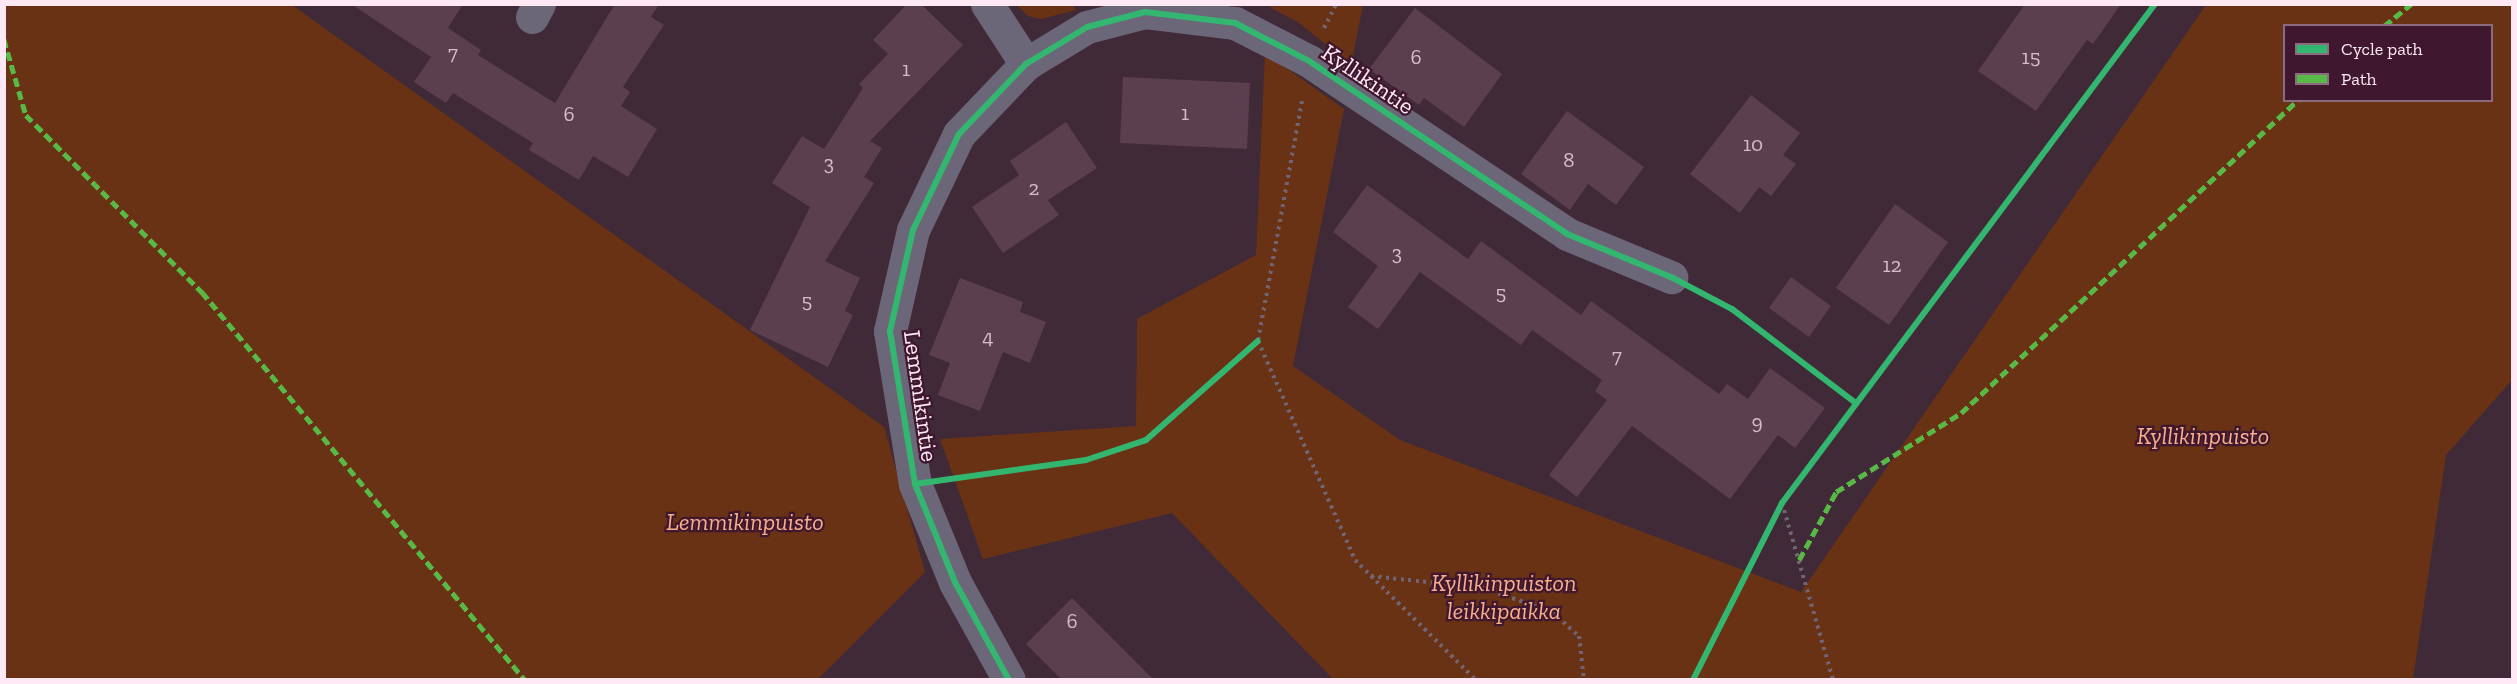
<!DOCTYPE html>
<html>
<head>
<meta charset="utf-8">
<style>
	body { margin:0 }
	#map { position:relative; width:2517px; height:684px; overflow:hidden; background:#412a37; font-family:"Zilla Slab",serif }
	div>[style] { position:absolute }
	.green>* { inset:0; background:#693215 }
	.building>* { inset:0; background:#5b3f4f }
	.path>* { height:4px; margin-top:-2px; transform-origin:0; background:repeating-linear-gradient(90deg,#706673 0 3px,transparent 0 7.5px) }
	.minor>* { height:33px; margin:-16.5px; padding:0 16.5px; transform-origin:16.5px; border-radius:16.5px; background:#6c6679 }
	.quiet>* { height:4.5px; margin-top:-2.25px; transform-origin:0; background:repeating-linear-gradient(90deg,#58b947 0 9px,transparent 0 13.5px) }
	.cycleway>* { height:6px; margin:-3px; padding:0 3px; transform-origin:3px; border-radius:3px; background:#33b770 }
	span { translate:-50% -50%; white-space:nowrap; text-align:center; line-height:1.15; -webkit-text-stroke:4.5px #3f172e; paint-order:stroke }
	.number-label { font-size:21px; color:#d5beca }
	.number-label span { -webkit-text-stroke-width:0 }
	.street-label { font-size:24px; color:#fee8f3 }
	.park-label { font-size:24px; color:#f8af8c; font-style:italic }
	.frame { position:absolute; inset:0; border:6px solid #fee8f3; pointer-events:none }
	.legend { position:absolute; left:2283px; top:24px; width:210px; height:78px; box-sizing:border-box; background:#3f172e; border:2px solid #8b6b7d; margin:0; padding:8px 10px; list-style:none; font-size:18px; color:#fee8f3 }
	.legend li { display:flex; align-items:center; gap:12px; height:30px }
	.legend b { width:30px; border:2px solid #8b6b7d }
</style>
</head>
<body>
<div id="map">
	<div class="green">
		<i style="clip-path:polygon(4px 5px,292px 5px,884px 427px,925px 572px,818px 679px,5px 679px)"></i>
		<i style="clip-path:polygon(1017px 5px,1073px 5px,1076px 10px,1041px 19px,1028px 16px)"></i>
		<i style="clip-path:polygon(1271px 5px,1363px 5px,1351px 65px,1298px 22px,1271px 8px)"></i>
		<i style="clip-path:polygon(evenodd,2206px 5px,2512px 5px,2512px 380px,2446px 455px,2413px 679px,1333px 679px,1172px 513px,983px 559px,940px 439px,1136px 426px,1137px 319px,1256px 255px,1265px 53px,1344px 109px,1293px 366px,1400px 440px,1801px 592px,2206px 5px,2284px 26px,2492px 26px,2492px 100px,2284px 100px,2284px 26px)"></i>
	</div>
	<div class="building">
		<i style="clip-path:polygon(351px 4px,463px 4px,448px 28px,481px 50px,478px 55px,555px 103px,615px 4px,659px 4px,651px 17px,664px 25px,623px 87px,630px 92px,621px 106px,657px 129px,628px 177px,593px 156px,579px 180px,529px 150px,533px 143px,453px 93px,446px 103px,414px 82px,431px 57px)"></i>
		<i style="clip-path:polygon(907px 4px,921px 4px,963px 45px,870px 141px,882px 148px,864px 177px,874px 183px,825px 261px,860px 278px,845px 311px,853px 315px,828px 367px,750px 330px,810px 207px,772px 183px,802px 136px,824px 149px,863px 88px,859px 84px,888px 54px,873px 40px)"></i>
		<i style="clip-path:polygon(2025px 4px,2121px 4px,2093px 44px,2087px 40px,2036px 111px,1978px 71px)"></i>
		<i style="clip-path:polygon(1415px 8px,1502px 74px,1464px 127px,1424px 98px,1419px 105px,1369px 69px)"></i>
		<i style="clip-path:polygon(1123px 77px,1250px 83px,1247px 149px,1120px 143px)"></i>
		<i style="clip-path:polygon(1751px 95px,1800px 133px,1783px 155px,1796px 164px,1771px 196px,1759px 187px,1740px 213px,1690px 174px)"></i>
		<i style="clip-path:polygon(1567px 111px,1644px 167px,1616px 205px,1588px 184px,1570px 210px,1521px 174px)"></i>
		<i style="clip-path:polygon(1066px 122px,1097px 168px,1048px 200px,1059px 215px,1003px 253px,972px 207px,1019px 175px,1010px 161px)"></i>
		<i style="clip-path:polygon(1367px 185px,1468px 259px,1481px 241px,1581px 315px,1591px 301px,1719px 394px,1727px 384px,1748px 399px,1770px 368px,1825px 408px,1795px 448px,1778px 435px,1730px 499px,1632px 426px,1577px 497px,1549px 475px,1607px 400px,1595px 391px,1602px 380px,1532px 330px,1521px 345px,1420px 272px,1378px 329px,1348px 307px,1378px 266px,1333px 232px)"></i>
		<i style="clip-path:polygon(1895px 204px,1948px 242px,1889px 325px,1836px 288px)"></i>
		<i style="clip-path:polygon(1791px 277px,1831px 306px,1809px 337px,1769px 308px)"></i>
		<i style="clip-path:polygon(960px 278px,1023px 302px,1020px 312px,1046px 322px,1030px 363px,1003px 352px,980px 411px,938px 395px,950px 363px,929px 355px)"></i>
		<i style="clip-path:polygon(1072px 598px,1154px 680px,1062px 680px,1026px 644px)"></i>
	</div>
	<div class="path">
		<i style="left:1324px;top:28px;width:27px;rotate:-63deg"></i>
		<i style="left:1302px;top:101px;width:244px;rotate:100.4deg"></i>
		<i style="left:1258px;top:341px;width:240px;rotate:66.1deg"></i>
		<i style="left:1355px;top:560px;width:170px;rotate:44.8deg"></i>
		<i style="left:1782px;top:503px;width:184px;rotate:73.9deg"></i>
		<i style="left:1371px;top:576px;width:114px;rotate:6.1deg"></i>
		<i style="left:1484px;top:588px;width:72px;rotate:19.4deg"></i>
		<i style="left:1552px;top:612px;width:36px;rotate:42deg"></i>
		<i style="left:1579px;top:636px;width:44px;rotate:83.5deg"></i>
	</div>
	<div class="minor">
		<i style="left:987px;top:4px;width:72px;rotate:57deg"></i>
		<i style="left:532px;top:17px;width:15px;rotate:-62deg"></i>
		<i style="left:1009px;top:680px;width:112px;rotate:-118.9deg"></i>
		<i style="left:955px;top:582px;width:106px;rotate:-112.2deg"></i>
		<i style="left:915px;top:484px;width:155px;rotate:-99.3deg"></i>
		<i style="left:890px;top:331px;width:104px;rotate:-77.2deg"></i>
		<i style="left:913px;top:230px;width:106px;rotate:-64.4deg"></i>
		<i style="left:959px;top:134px;width:97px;rotate:-46.3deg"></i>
		<i style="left:1026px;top:64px;width:71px;rotate:-31.2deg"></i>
		<i style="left:1087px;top:27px;width:60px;rotate:-14.5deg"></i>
		<i style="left:1145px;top:12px;width:91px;rotate:7deg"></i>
		<i style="left:1235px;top:23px;width:83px;rotate:27.2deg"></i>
		<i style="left:1309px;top:61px;width:311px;rotate:33.8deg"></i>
		<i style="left:1567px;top:234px;width:113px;rotate:22.5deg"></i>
	</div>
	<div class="quiet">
		<i style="left:2384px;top:26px;width:35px;rotate:-39deg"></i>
		<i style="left:4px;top:39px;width:79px;rotate:73.9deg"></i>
		<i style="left:26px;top:115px;width:250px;rotate:45.2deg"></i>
		<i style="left:202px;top:292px;width:505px;rotate:50.22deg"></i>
		<i style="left:1799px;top:560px;width:77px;rotate:-61.4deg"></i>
		<i style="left:1836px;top:492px;width:148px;rotate:-32.3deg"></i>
		<i style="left:1961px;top:413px;width:460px;rotate:-42.9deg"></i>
	</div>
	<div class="cycleway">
		<i style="left:915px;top:484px;width:173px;rotate:-8deg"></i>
		<i style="left:1086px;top:460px;width:63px;rotate:-18.4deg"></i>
		<i style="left:1146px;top:440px;width:149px;rotate:-41.5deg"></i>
		<i style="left:1009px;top:680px;width:112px;rotate:-118.9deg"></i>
		<i style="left:955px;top:582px;width:106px;rotate:-112.2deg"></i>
		<i style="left:915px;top:484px;width:155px;rotate:-99.3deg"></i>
		<i style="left:890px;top:331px;width:104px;rotate:-77.2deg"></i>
		<i style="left:913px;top:230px;width:106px;rotate:-64.4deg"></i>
		<i style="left:959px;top:134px;width:97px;rotate:-46.3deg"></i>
		<i style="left:1026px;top:64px;width:71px;rotate:-31.2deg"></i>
		<i style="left:1087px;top:27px;width:60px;rotate:-14.5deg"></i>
		<i style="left:1145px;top:12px;width:91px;rotate:7deg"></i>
		<i style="left:1235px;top:23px;width:83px;rotate:27.2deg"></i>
		<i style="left:1309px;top:61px;width:311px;rotate:33.8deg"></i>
		<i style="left:1567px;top:234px;width:113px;rotate:22.5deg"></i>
		<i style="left:1671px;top:277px;width:69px;rotate:27.7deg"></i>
		<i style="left:1732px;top:309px;width:156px;rotate:37.2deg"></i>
		<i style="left:1693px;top:680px;width:198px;rotate:-63.3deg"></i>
		<i style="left:1782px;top:503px;width:623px;rotate:-53.22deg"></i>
	</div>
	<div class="number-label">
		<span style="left:453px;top:53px">7</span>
		<span style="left:1416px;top:57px">6</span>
		<span style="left:2031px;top:57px">15</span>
		<span style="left:906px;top:69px">1</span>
		<span style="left:1185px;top:113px">1</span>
		<span style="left:569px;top:114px">6</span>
		<span style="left:1753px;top:144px">10</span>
		<span style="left:1569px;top:160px">8</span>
		<span style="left:829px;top:163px">3</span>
		<span style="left:1034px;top:188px">2</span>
		<span style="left:1397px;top:253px">3</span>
		<span style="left:1892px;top:265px">12</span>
		<span style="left:1501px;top:293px">5</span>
		<span style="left:807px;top:301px">5</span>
		<span style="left:988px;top:337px">4</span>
		<span style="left:1617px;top:356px">7</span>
		<span style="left:1757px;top:422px">9</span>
		<span style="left:1072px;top:621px">6</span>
	</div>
	<div class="street-label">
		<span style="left:1368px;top:79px;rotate:34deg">Kyllikintie</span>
		<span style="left:921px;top:396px;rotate:82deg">Lemmikintie</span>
	</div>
	<div class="park-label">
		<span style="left:2203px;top:436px">Kyllikinpuisto</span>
		<span style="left:745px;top:522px">Lemmikinpuisto</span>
		<span style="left:1504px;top:597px">Kyllikinpuiston<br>leikkipaikka</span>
	</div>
	<div class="frame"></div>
	<ul class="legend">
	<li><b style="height:8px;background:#33b770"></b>Cycle path</li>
	<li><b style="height:8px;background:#58b947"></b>Path</li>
	</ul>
</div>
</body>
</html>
